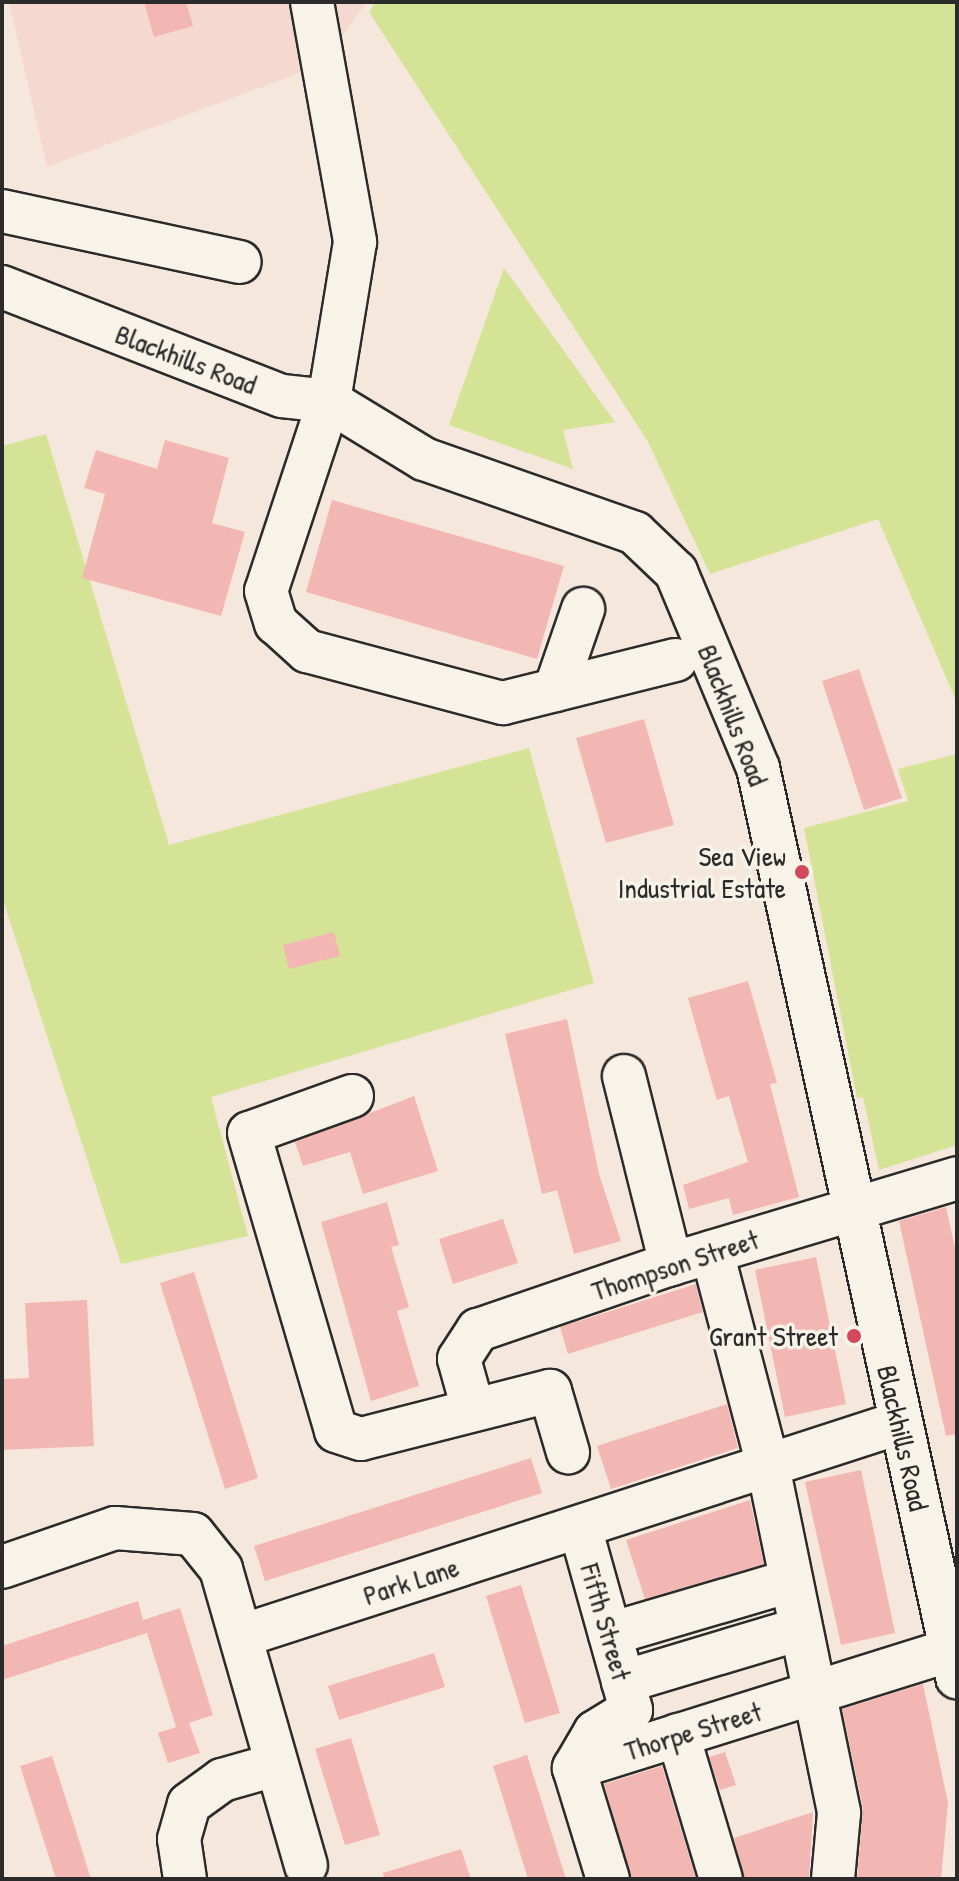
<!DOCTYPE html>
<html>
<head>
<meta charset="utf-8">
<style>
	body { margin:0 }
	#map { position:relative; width:959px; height:1881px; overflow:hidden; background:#f6e7dd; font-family:"Patrick Hand",sans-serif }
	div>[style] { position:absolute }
	.built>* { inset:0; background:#f5d9d0 }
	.green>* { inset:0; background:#d5e396 }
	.building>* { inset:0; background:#f3b7b3 }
	.roads { filter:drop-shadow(2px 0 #2b2b2b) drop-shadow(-2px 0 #2b2b2b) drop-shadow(0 2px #2b2b2b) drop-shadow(0 -2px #2b2b2b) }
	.minor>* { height:42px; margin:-21px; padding:0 21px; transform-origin:21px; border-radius:21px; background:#f7f3e8 }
	.dots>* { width:22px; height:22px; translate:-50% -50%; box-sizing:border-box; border:4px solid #f7f3e8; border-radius:50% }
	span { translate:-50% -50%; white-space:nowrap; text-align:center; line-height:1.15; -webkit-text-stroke:7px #f7f3e8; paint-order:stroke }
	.street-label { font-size:28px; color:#2b2b2b }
	.poi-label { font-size:28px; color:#2b2b2b }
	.right { translate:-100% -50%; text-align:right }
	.frame { position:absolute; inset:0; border:4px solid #2b2b2b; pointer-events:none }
</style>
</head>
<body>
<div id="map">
	<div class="built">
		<i style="clip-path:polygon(9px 2px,367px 2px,321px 65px,47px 167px)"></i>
	</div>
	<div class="green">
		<i style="clip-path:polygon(376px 2px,957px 2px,957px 703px,878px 519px,710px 574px,647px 440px,369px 12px)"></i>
		<i style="clip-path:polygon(504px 268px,615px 422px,563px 430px,573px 469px,449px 425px)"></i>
		<i style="clip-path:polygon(46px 434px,169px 845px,529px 748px,594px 983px,211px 1097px,248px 1236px,121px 1264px,2px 897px,2px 446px)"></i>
		<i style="clip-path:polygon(957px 754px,957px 1145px,879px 1170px,863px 1097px,857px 1098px,804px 828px,908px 801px,898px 769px)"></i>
	</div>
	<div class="building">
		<i style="clip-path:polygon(144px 2px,186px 2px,193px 26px,154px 37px)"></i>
		<i style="clip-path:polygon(165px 440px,229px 458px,212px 523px,245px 532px,221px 616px,82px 578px,105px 494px,84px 488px,96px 450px,157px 469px)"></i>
		<i style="clip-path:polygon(332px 500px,564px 566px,537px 659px,306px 592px)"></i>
		<i style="clip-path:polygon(859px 669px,902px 798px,864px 810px,822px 681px)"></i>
		<i style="clip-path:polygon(644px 719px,674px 825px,606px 843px,576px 738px)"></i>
		<i style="clip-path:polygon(334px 932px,340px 956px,289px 969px,283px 945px)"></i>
		<i style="clip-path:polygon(748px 981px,777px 1083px,770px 1084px,799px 1197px,733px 1215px,729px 1198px,689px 1209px,683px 1185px,748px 1162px,729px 1096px,717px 1100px,715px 1094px,688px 998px)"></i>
		<i style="clip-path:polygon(567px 1019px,599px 1174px,621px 1241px,574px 1254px,557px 1190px,542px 1194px,505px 1034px)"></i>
		<i style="clip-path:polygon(414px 1096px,438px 1171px,363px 1194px,350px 1152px,303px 1166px,295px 1142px)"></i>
		<i style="clip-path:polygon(387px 1202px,399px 1245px,391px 1247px,409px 1307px,397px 1311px,419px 1386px,371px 1401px,321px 1222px)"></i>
		<i style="clip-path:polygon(946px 1207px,957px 1257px,957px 1434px,946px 1436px,899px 1221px)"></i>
		<i style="clip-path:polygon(503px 1219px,518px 1263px,453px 1284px,439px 1239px)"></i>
		<i style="clip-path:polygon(816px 1257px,846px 1404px,785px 1417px,755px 1270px)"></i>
		<i style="clip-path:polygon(194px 1272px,258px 1478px,225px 1489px,160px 1283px)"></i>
		<i style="clip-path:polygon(696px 1284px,703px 1312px,568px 1354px,560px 1327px)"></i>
		<i style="clip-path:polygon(87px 1300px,94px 1446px,2px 1450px,2px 1379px,29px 1378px,25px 1303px)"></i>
		<i style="clip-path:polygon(727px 1404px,738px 1448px,611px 1489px,597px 1446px)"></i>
		<i style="clip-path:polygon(531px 1458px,542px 1493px,265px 1581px,254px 1546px)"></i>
		<i style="clip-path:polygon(861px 1470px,895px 1633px,841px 1645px,805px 1482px)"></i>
		<i style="clip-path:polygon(750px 1500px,764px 1564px,645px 1599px,626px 1540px)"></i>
		<i style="clip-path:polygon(521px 1585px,560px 1713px,525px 1723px,486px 1596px)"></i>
		<i style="clip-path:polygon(138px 1601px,143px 1620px,180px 1608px,213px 1715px,189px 1723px,200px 1753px,168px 1763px,158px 1733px,176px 1727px,147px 1633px,2px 1680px,2px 1646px)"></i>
		<i style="clip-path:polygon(434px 1653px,445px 1687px,339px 1720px,328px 1686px)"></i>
		<i style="clip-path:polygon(923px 1684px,948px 1803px,941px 1879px,857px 1879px,863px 1809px,842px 1709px)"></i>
		<i style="clip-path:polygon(351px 1738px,380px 1835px,345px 1845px,315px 1749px)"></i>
		<i style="clip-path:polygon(725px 1752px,736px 1785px,720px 1790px,709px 1757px)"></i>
		<i style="clip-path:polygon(527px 1755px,566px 1879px,528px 1879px,493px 1766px)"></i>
		<i style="clip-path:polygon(52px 1756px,72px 1818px,91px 1879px,56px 1879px,20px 1766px)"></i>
		<i style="clip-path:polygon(662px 1766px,696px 1879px,631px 1879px,604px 1784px)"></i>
		<i style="clip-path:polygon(813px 1812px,809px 1879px,744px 1879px,734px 1838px)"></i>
		<i style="clip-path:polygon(461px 1849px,471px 1879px,384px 1879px,383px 1873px)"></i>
	</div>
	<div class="roads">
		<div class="minor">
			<i style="left:312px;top:2px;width:244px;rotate:79.8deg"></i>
			<i style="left:355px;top:242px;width:161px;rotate:99.3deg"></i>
			<i style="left:329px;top:401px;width:200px;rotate:108.3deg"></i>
			<i style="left:266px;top:591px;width:34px;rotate:73deg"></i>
			<i style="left:276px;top:623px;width:42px;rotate:42.1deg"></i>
			<i style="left:307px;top:651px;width:203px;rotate:14.9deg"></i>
			<i style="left:503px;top:703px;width:178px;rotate:-14deg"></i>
			<i style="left:2px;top:211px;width:243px;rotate:12.1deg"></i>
			<i style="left:2px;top:287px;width:300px;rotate:21.3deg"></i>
			<i style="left:282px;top:396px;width:47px;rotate:6.1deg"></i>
			<i style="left:329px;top:401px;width:111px;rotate:31.4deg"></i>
			<i style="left:424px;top:459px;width:224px;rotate:19.3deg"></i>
			<i style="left:635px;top:533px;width:57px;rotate:43.6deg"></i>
			<i style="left:676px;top:572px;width:212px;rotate:67.3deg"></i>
			<i style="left:758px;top:768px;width:931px;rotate:77.65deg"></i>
			<i style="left:555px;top:690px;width:86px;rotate:-70.9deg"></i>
			<i style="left:624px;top:1076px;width:194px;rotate:76deg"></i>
			<i style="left:352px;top:1096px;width:109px;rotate:160.2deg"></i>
			<i style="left:249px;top:1133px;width:310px;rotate:73.7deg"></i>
			<i style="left:336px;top:1431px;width:26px;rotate:18deg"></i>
			<i style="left:361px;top:1439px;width:195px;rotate:-14.3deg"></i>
			<i style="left:550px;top:1391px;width:64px;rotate:73.6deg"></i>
			<i style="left:712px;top:1252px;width:221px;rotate:75.3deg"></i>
			<i style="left:768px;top:1466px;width:354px;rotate:78.4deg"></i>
			<i style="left:839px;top:1813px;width:66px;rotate:95.2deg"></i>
			<i style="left:473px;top:1409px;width:52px;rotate:-105.6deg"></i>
			<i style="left:459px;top:1359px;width:35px;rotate:-57deg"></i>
			<i style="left:478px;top:1330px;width:204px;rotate:-18.9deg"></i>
			<i style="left:671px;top:1264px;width:299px;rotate:-16.7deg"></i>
			<i style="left:580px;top:1527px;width:190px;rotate:74.4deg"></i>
			<i style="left:631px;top:1710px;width:42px;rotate:148.6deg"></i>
			<i style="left:595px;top:1732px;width:42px;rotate:120.3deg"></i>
			<i style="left:574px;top:1768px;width:116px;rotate:73deg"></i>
			<i style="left:2px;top:1567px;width:120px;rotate:-19deg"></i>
			<i style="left:115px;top:1528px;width:78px;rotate:4.4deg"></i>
			<i style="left:193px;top:1534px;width:45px;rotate:51.3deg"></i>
			<i style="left:221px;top:1569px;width:308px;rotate:74deg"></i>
			<i style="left:610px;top:1634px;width:188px;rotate:-16.4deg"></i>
			<i style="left:241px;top:1636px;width:692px;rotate:-17.94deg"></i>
			<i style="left:623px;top:1682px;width:185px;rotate:-16.7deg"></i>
			<i style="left:678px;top:1735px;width:150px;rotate:73.4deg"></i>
			<i style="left:574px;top:1768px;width:395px;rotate:-17.4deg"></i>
			<i style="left:185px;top:1879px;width:40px;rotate:-98.5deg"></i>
			<i style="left:179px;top:1839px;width:36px;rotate:-74deg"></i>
			<i style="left:189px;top:1804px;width:41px;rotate:-36deg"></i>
			<i style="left:222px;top:1780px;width:55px;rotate:-15.8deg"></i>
		</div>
	</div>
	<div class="dots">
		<i style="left:802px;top:872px;background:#d1495b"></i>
		<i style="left:854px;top:1336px;background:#d1495b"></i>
	</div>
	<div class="street-label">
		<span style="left:186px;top:359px;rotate:21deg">Blackhills Road</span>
		<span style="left:733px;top:715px;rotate:69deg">Blackhills Road</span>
		<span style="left:675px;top:1265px;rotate:-18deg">Thompson Street</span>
		<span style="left:903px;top:1438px;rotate:77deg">Blackhills Road</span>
		<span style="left:411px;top:1581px;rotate:-18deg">Park Lane</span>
		<span style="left:606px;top:1622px;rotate:74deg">Fifth Street</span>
		<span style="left:693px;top:1731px;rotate:-17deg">Thorpe Street</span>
	</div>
	<div class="poi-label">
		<span class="right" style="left:786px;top:872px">Sea View<br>Industrial Estate</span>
		<span class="right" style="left:838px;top:1336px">Grant Street</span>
	</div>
	<div class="frame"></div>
</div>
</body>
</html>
